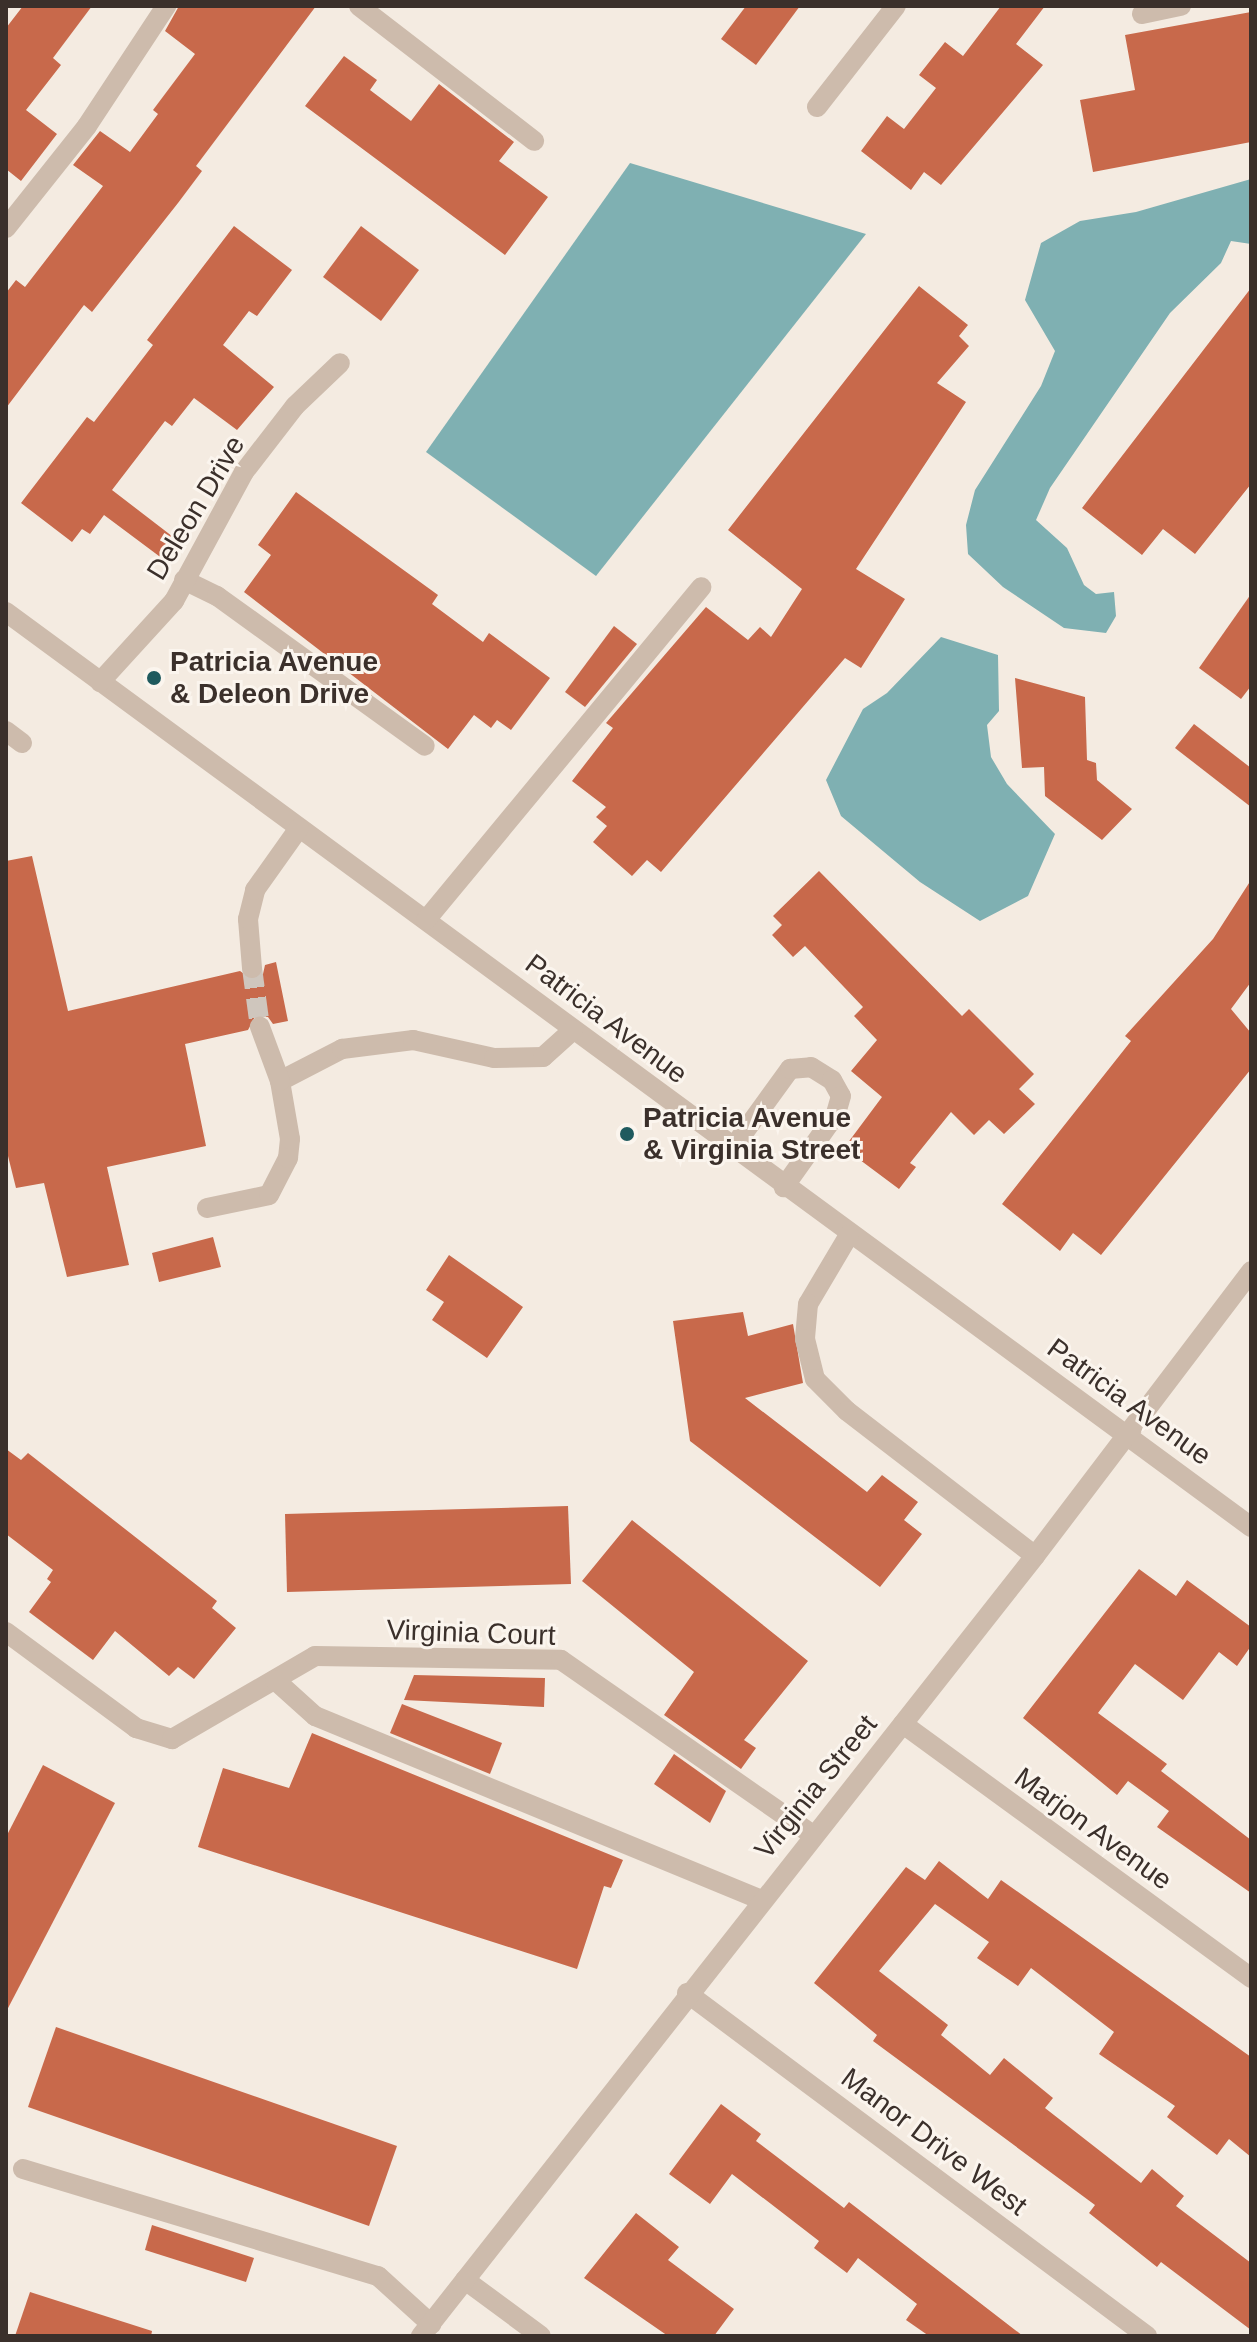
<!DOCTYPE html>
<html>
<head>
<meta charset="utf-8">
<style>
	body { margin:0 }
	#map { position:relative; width:1257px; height:2342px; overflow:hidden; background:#f4ebe1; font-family:Helvetica,sans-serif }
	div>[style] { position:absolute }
	.water>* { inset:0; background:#7fb0b2 }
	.building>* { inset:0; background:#c8694b }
	.minor-tunnel>* { height:20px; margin-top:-10px; transform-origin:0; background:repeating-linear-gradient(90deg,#cfc6bd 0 20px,transparent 0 30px) }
	.minor>* { height:20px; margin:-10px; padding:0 10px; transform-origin:10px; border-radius:10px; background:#cdbbac }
	.dots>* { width:22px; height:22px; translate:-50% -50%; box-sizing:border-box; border:4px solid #fbf5ee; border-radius:50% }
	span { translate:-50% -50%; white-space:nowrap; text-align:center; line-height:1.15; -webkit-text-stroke:6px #fbf5ee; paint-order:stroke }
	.street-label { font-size:28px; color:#3b302b }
	.poi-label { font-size:28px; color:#3b302b; font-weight:700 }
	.left { translate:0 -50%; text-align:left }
	.frame { position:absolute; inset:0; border:8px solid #3b302b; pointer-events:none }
</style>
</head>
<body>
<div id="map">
	<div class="water">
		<i style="clip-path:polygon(630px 163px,866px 234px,596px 576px,426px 452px)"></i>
		<i style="clip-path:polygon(1251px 179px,1251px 244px,1231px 241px,1221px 263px,1170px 313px,1050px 488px,1036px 520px,1067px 548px,1084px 585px,1096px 594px,1114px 592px,1116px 616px,1106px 633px,1064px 628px,1003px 587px,968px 554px,966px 525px,975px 490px,1041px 386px,1055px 351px,1025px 300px,1041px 243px,1080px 221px,1136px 212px)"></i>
		<i style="clip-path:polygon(941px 637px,998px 655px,999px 711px,987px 725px,991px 757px,1007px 784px,1055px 834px,1028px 896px,980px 921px,920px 882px,841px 816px,826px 780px,863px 709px,887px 693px)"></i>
	</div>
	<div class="building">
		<i style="clip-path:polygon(23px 6px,92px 6px,53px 58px,61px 65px,26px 110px,57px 134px,21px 181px,6px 169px,6px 28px)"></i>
		<i style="clip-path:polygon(179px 6px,316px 6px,196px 166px,202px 171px,178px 203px,92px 312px,84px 305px,6px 408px,6px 293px,16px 280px,25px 287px,103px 186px,73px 165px,100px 131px,130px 152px,158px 114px,153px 110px,195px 54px,165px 31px)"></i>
		<i style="clip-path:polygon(746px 6px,800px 6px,756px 65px,721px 39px)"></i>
		<i style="clip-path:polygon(1001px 6px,1045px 6px,1016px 44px,1043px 65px,941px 185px,924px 172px,911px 190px,861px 151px,887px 116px,904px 129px,936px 88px,919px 75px,945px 42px,963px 56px)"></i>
		<i style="clip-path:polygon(1251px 12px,1251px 142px,1093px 172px,1080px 100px,1135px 90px,1125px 35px)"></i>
		<i style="clip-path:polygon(344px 56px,377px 80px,370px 90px,411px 121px,439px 84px,514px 142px,499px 161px,548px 197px,505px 255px,305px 106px)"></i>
		<i style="clip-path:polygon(234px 226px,292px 270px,257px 316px,249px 311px,223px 345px,274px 387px,237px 430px,194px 398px,172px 426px,165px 421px,112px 490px,181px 543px,167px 562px,104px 515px,90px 534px,82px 529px,72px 542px,21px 503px,87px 417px,94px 422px,153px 345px,147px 340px)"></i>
		<i style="clip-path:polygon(361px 226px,419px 270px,381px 321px,323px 277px)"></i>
		<i style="clip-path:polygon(919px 286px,968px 325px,959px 336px,969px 346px,937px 383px,966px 402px,856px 569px,905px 599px,861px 668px,845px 658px,661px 872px,647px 860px,632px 876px,593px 842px,607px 826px,596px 817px,606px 807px,572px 781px,613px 728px,606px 723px,706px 607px,748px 640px,760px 627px,771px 637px,802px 589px,728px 530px)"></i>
		<i style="clip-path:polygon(1251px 288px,1251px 484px,1195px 554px,1163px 529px,1142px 555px,1082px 508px)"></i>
		<i style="clip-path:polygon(296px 492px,438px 595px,432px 604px,483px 642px,489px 633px,550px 678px,511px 730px,497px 720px,491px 728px,474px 715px,448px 749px,244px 592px,271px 555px,258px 545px)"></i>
		<i style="clip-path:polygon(1251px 594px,1251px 686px,1241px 699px,1199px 668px)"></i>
		<i style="clip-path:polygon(614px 626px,637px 644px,585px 707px,565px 692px)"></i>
		<i style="clip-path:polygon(1015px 678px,1085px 697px,1087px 760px,1096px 763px,1097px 780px,1132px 809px,1102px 840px,1045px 796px,1044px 767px,1022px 768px)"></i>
		<i style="clip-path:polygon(1194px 724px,1251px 768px,1251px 807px,1175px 748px)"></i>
		<i style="clip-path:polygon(32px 856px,68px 1011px,240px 971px,254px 981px,263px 974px,265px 965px,276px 962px,288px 1021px,273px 1024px,268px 1017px,256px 1015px,248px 1030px,185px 1044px,206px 1146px,107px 1167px,129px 1265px,67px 1277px,44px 1183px,16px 1188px,6px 1148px,6px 861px)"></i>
		<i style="clip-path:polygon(819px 871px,962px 1016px,969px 1009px,1034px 1074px,1019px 1089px,1035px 1104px,1004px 1134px,989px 1120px,974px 1135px,951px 1112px,910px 1163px,916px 1167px,899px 1189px,844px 1148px,882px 1097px,851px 1071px,877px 1040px,854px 1016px,863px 1007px,805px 946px,793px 957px,772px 935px,782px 925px,773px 916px)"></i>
		<i style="clip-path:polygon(1251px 880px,1251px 982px,1231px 1009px,1251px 1033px,1251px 1069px,1101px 1255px,1073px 1233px,1060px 1251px,1002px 1204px,1131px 1041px,1125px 1036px,1213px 939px)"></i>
		<i style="clip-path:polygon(213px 1237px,221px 1267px,159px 1282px,152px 1253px)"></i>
		<i style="clip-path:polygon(449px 1255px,523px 1307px,487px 1358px,432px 1320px,444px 1302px,426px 1290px)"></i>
		<i style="clip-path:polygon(743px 1312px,748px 1336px,793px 1324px,803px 1383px,745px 1398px,867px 1492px,882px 1475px,918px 1502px,904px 1520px,922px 1534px,880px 1587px,690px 1441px,673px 1321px)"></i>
		<i style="clip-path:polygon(6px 1449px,21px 1460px,28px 1453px,217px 1601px,212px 1608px,236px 1628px,194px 1679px,178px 1667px,169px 1676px,115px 1631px,93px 1660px,29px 1612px,51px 1582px,47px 1579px,53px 1570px,6px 1534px)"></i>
		<i style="clip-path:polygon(568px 1506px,571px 1584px,287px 1592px,285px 1514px)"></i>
		<i style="clip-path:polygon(632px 1520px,808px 1661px,744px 1740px,756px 1748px,741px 1769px,664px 1715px,694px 1672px,582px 1581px)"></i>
		<i style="clip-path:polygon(1139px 1569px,1176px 1596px,1187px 1580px,1251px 1627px,1251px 1646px,1237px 1666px,1219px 1652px,1183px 1700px,1135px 1664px,1098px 1713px,1167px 1764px,1161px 1771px,1251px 1840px,1251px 1893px,1157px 1827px,1169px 1811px,1128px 1781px,1117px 1795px,1023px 1718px)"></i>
		<i style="clip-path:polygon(414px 1675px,545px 1678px,544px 1707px,404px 1700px)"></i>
		<i style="clip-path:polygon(402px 1704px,502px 1743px,490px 1774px,390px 1733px)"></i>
		<i style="clip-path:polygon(312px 1733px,623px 1860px,611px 1888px,604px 1886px,577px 1969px,198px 1847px,223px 1768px,289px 1788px)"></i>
		<i style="clip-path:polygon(674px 1754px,726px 1791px,710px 1823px,654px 1784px)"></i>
		<i style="clip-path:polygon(43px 1765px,115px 1803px,6px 2012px,6px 1837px)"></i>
		<i style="clip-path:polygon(939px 1861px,988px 1899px,1001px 1880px,1251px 2057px,1251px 2157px,1229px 2139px,1217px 2155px,1167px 2117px,1175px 2106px,1099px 2054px,1114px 2032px,1031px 1968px,1018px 1986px,977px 1958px,989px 1942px,935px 1904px,879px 1971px,948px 2025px,941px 2035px,990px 2075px,1004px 2058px,1053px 2098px,1045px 2108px,1141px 2183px,1152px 2169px,1184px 2196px,1176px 2206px,1251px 2263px,1251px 2330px,1161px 2262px,1157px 2267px,1089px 2213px,1095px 2205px,873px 2041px,877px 2035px,814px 1983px,906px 1867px,925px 1880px)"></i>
		<i style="clip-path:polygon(56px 2027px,397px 2146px,369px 2226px,28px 2107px)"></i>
		<i style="clip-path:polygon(721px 2104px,761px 2134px,756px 2141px,844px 2208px,849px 2202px,1023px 2336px,929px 2336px,906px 2320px,917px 2304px,858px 2258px,847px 2273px,814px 2248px,819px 2241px,732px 2174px,710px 2204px,669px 2174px)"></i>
		<i style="clip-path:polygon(636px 2213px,679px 2247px,668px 2260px,734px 2309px,714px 2336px,668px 2336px,584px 2278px)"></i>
		<i style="clip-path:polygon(152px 2225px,254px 2258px,246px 2282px,145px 2250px)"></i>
		<i style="clip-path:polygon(30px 2292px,152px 2331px,151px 2336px,15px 2336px)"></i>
	</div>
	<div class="minor-tunnel">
		<i style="left:252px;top:968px;width:60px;rotate:82.3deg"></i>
	</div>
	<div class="minor">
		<i style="left:359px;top:6px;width:221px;rotate:37.6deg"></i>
		<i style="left:1142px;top:14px;width:40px;rotate:-12deg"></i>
		<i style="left:817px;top:107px;width:128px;rotate:-52deg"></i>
		<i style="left:6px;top:228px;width:130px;rotate:-51.5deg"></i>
		<i style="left:87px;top:126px;width:144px;rotate:-56.6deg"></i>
		<i style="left:184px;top:580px;width:37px;rotate:26deg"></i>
		<i style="left:217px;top:596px;width:256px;rotate:35.8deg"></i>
		<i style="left:6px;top:612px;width:1545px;rotate:36.31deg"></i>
		<i style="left:100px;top:682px;width:110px;rotate:-47.6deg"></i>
		<i style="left:174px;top:601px;width:147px;rotate:-61.5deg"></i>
		<i style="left:244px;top:472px;width:83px;rotate:-52.3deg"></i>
		<i style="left:295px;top:406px;width:62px;rotate:-43.7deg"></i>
		<i style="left:6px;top:731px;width:20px;rotate:37deg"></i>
		<i style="left:426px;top:920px;width:432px;rotate:-50.4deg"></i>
		<i style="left:252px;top:968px;width:49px;rotate:-94.7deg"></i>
		<i style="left:248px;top:919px;width:30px;rotate:-76deg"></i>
		<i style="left:255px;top:890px;width:76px;rotate:-54.6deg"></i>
		<i style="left:280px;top:1081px;width:70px;rotate:-27.3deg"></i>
		<i style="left:342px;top:1049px;width:72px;rotate:-7.2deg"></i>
		<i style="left:413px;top:1040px;width:83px;rotate:12.5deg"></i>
		<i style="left:494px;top:1058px;width:49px;rotate:-1.2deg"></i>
		<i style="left:543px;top:1057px;width:40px;rotate:-42deg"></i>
		<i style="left:732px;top:1149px;width:99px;rotate:-54.1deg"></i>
		<i style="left:790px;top:1069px;width:21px;rotate:-5deg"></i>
		<i style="left:811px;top:1067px;width:25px;rotate:32deg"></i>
		<i style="left:832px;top:1080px;width:18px;rotate:61deg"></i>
		<i style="left:841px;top:1096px;width:19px;rotate:106deg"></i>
		<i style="left:836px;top:1114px;width:90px;rotate:125.5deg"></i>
		<i style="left:207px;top:1208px;width:63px;rotate:-11.8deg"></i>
		<i style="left:269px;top:1195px;width:42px;rotate:-62.8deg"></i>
		<i style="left:288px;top:1158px;width:19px;rotate:-84deg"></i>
		<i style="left:290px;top:1139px;width:59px;rotate:-99.8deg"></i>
		<i style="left:280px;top:1081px;width:58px;rotate:-110.3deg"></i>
		<i style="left:849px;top:1235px;width:80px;rotate:120.7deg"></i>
		<i style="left:808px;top:1304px;width:35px;rotate:95deg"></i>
		<i style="left:805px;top:1339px;width:41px;rotate:76deg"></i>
		<i style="left:815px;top:1379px;width:45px;rotate:45deg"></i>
		<i style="left:847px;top:1411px;width:237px;rotate:37.6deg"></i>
		<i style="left:6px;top:1632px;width:162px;rotate:36.4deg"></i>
		<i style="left:136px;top:1728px;width:38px;rotate:17deg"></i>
		<i style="left:172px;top:1739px;width:165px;rotate:-30.1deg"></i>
		<i style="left:315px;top:1656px;width:246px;rotate:0.9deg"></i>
		<i style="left:561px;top:1660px;width:305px;rotate:34.8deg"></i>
		<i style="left:275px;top:1680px;width:54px;rotate:42deg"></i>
		<i style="left:315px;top:1716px;width:481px;rotate:22.4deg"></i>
		<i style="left:903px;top:1724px;width:431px;rotate:36.1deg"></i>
		<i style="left:687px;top:1993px;width:574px;rotate:36.71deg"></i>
		<i style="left:23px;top:2169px;width:371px;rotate:16.8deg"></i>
		<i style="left:378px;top:2276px;width:72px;rotate:42.2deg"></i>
		<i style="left:465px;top:2280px;width:94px;rotate:36.4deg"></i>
		<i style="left:421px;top:2336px;width:993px;rotate:-51.79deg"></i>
		<i style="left:1035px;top:1556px;width:358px;rotate:-52.8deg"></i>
	</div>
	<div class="dots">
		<i style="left:154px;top:678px;background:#1f5a5e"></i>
		<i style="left:627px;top:1134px;background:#1f5a5e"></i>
	</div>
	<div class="street-label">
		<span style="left:196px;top:508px;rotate:-59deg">Deleon Drive</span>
		<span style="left:606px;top:1019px;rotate:37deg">Patricia Avenue</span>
		<span style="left:1129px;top:1402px;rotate:36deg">Patricia Avenue</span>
		<span style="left:471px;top:1633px;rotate:2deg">Virginia Court</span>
		<span style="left:816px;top:1787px;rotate:-51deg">Virginia Street</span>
		<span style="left:1093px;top:1829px;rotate:36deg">Marjon Avenue</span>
		<span style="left:934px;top:2142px;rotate:37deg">Manor Drive West</span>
	</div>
	<div class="poi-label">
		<span class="left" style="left:170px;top:678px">Patricia Avenue<br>&amp; Deleon Drive</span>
		<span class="left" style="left:643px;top:1134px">Patricia Avenue<br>&amp; Virginia Street</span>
	</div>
	<div class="frame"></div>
</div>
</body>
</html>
